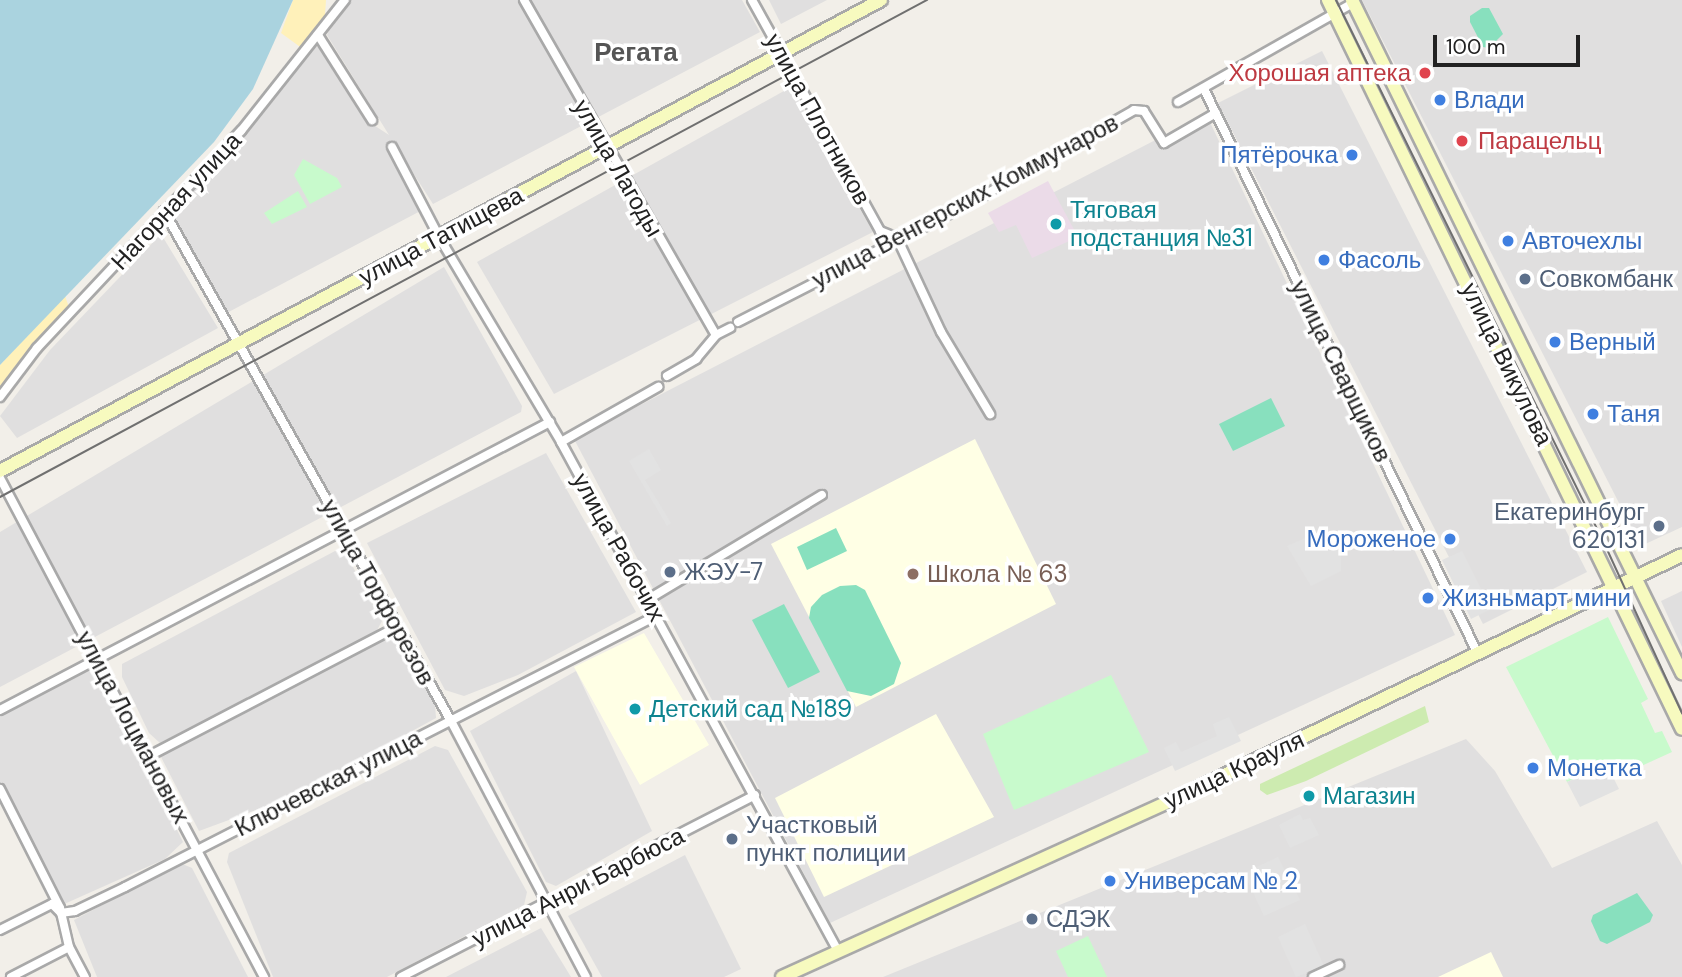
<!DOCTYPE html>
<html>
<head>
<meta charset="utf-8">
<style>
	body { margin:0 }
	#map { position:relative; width:1682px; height:977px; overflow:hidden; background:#f2efe9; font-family:"DM Sans",sans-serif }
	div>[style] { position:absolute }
	.residential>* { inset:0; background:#e0dfdf }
	.industrial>* { inset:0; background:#ebdbe8 }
	.education>* { inset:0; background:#ffffe5 }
	.grass>* { inset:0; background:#cdebb0 }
	.sand>* { inset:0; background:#fff1ba }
	.park>* { inset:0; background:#c8facc }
	.pitch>* { inset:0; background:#88e0be }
	.parking>* { inset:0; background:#e2e2e2 }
	.water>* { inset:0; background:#aad3df }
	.roads { filter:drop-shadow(2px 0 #a9a9a9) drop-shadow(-2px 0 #a9a9a9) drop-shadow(0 2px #a9a9a9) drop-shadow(0 -2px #a9a9a9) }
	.street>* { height:8px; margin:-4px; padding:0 4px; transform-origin:4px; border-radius:4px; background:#fff }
	.secondary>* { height:12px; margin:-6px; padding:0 6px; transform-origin:6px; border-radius:6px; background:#f7fabf }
	.tram>* { height:2px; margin:-1px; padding:0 1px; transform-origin:1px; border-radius:1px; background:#707070 }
	.dots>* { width:19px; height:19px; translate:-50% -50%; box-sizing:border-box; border:4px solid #fff; border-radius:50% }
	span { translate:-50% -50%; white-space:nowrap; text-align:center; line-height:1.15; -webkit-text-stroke:7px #fff; paint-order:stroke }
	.health-label { font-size:24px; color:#be3a42 }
	.right { translate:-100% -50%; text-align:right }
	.left { translate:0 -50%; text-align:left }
	.shop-label { font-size:24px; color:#366cbe }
	.street-label { font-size:24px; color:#222 }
	.culture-label { font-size:24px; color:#0d838f }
	.service-label { font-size:24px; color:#4e5e75 }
	.education-label { font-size:24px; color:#785e54 }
	.neighbourhood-label { font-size:26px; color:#555; font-weight:700 }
	.scale { position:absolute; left:1433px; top:35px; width:147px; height:32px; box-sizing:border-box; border:4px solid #222; border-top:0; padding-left:9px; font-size:21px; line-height:24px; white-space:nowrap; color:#222; -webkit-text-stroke:5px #fff; paint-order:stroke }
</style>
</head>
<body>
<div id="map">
	<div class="residential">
		<i style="clip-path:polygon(342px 0,742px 0,760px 32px,433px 204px,392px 140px,428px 207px,223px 315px,168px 211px,312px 46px,324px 48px,366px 120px,389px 135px,327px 35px)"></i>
		<i style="clip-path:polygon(769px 0,827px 0,781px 24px)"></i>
		<i style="clip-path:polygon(1362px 0,1682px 0,1682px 527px,1641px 546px)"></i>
		<i style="clip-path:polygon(1322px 51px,1587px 572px,1483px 624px,1218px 103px)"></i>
		<i style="clip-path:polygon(791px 87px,873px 232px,554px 394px,477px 262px)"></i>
		<i style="clip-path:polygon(1206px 114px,1455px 635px,830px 923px,574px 439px)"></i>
		<i style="clip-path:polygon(161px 234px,218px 328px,17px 438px,0 416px,50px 350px)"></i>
		<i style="clip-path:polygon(444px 267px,522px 406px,521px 412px,0 687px,0 532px)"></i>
		<i style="clip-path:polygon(546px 453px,636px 612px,518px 675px,464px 696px,445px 690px,367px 543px)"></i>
		<i style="clip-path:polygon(335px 551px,346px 554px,382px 621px,376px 632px,160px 743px,149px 733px,122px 677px,122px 664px)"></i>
		<i style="clip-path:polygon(1682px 591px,1682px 647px,1661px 601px)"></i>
		<i style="clip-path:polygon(394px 634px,435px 705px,436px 718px,289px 798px,199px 831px,160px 755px)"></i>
		<i style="clip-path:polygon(96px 666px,183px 842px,165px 859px,62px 905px,0 783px,0 715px)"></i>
		<i style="clip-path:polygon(576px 671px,652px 831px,556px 886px,546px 882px,470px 731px)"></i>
		<i style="clip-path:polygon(1466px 739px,1495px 771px,1552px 868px,1657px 821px,1682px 865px,1682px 977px,883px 977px)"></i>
		<i style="clip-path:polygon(435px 746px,448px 750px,527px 892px,524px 905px,387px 977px,273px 977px,227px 862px,229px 853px)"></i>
		<i style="clip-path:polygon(685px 855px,741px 969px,724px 977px,602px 977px,568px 916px)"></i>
		<i style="clip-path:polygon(180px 863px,192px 868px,248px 977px,97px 977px,74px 920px)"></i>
		<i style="clip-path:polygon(541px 928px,571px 977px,446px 977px)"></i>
	</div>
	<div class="industrial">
		<i style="clip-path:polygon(1048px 181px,1078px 237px,1032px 258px,1016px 225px,999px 232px,988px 213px)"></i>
	</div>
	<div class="education">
		<i style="clip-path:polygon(975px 439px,1056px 604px,856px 707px,771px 544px)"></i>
		<i style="clip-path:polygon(644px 633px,709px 745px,640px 785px,574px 667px)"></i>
		<i style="clip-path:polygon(936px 714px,994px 817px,824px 897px,775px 798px)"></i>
		<i style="clip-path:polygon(1491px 952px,1503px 977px,1438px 977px)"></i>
	</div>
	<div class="grass">
		<i style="clip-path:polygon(1425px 706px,1429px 722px,1306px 781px,1267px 795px,1260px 790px,1260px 784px)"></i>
	</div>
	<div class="sand">
		<i style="clip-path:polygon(293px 0,326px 0,325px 15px,303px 49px,281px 33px)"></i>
		<i style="clip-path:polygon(65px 296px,70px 310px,28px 349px,0 389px,0 365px)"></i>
	</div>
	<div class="park">
		<i style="clip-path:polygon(303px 159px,337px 178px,342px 187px,310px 204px,294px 175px)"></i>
		<i style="clip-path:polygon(298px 191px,307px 207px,272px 224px,264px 213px)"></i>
		<i style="clip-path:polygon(1608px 617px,1648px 699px,1641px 703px,1655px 733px,1662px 731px,1672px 752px,1615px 778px,1607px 765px,1567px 782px,1506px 667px)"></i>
		<i style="clip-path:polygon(1111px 675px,1149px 752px,1014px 810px,983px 734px)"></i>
		<i style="clip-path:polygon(1088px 936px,1107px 977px,1068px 977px,1056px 951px)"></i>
	</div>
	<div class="pitch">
		<i style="clip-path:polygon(1482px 8px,1489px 8px,1503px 34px,1489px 48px,1483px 47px,1470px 22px,1470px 16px)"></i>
		<i style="clip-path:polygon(1271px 398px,1285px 426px,1233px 451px,1219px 424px)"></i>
		<i style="clip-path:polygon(836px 528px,847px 551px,807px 570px,797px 547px)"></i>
		<i style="clip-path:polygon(856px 585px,865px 590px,901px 663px,894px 684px,871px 696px,847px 691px,809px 618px,811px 607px,822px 595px,840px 586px)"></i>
		<i style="clip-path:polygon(784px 604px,820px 672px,788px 688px,752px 620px)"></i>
		<i style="clip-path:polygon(1637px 893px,1653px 915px,1650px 922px,1607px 944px,1600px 941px,1591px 921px,1593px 915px)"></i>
	</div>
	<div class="parking">
		<i style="clip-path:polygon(649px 449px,661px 470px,645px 480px,671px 523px,667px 526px,629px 461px)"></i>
		<i style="clip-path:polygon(1329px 528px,1341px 554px,1341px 571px,1311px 586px,1287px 546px)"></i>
		<i style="clip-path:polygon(1462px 551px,1491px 609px,1471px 619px,1442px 560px)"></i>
		<i style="clip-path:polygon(1229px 717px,1241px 741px,1175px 771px,1164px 748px,1176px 742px,1181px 752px,1217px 736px,1213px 724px)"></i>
		<i style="clip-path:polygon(1607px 765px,1619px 789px,1580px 807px,1567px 782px)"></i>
		<i style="clip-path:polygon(1300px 814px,1303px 820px,1310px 818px,1319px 835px,1290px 848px,1279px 825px)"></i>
		<i style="clip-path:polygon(1278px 857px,1300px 900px,1264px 916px,1244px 873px)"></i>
		<i style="clip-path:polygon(1305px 924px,1324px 966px,1296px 977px,1278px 937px)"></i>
	</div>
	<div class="water">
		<i style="clip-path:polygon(0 0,293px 0,253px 89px,214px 142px,0 365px)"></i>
	</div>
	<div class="roads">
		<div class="street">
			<i style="left:524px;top:0;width:386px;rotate:60.2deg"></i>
			<i style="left:752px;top:0;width:264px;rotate:61deg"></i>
			<i style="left:880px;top:231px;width:18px;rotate:22deg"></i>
			<i style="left:897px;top:238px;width:104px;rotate:64.9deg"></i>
			<i style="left:941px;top:332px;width:96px;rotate:59.1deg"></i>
			<i style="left:318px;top:35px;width:101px;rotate:57.6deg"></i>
			<i style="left:1204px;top:89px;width:628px;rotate:64.13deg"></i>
			<i style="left:1178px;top:102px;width:201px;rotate:-29.5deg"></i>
			<i style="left:392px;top:147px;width:102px;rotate:62.4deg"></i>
			<i style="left:439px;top:237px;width:239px;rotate:59.2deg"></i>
			<i style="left:561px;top:442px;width:579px;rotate:61.44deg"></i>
			<i style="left:164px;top:211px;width:585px;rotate:60.63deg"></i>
			<i style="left:451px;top:721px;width:289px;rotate:62.2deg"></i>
			<i style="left:738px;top:322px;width:257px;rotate:-27.1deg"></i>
			<i style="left:967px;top:205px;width:192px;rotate:-29.6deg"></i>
			<i style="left:1134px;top:110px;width:10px;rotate:6deg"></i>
			<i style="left:1144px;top:111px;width:38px;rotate:58deg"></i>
			<i style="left:1164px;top:143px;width:60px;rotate:-30deg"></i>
			<i style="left:667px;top:376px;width:34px;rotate:-30deg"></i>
			<i style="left:696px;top:359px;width:31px;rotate:-50deg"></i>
			<i style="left:716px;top:335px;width:16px;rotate:-27deg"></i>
			<i style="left:0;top:397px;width:61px;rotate:-52.9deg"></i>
			<i style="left:37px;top:348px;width:298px;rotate:-46.8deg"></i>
			<i style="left:241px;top:131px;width:167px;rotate:-51.6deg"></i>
			<i style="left:561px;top:442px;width:112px;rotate:-29.6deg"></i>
			<i style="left:0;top:478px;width:565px;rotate:62.12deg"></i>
			<i style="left:647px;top:600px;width:204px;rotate:-31deg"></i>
			<i style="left:0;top:710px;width:621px;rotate:-27.64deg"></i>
			<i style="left:147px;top:757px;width:282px;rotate:-27.5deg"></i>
			<i style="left:0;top:789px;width:133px;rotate:63.2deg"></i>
			<i style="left:60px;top:908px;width:40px;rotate:77deg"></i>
			<i style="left:69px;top:947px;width:34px;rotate:62deg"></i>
			<i style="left:0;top:930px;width:58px;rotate:-26.6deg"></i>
			<i style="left:52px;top:904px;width:13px;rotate:45deg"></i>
			<i style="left:61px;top:913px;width:14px;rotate:-8deg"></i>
			<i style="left:75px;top:911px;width:55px;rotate:-25.6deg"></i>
			<i style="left:125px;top:887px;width:596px;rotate:-27.04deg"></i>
			<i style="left:11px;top:977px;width:65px;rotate:-27.3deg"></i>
			<i style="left:401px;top:977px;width:398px;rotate:-27.2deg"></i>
			<i style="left:1313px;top:977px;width:29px;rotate:-25deg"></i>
		</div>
		<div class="secondary">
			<i style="left:1328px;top:0;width:810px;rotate:64.1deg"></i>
			<i style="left:1352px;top:0;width:750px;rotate:63.88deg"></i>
			<i style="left:0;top:471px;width:999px;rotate:-28.13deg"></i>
			<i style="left:782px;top:977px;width:445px;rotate:-24.4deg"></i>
			<i style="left:1187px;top:793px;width:549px;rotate:-25.68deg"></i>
		</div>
	</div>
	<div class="tram">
		<i style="left:1336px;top:0;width:608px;rotate:63.73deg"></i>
		<i style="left:1605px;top:545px;width:185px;rotate:65.4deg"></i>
		<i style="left:0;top:497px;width:1052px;rotate:-28.2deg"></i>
	</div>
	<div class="dots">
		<i style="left:1425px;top:73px;background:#e0444e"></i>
		<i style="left:1440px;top:100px;background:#3f7fe0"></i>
		<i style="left:1462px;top:141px;background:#e0444e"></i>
		<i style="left:1352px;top:155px;background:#3f7fe0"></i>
		<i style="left:1056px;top:224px;background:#0f9aa8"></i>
		<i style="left:1508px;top:241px;background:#3f7fe0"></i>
		<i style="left:1324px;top:260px;background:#3f7fe0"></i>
		<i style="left:1525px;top:279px;background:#5c6f8a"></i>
		<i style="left:1555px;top:342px;background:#3f7fe0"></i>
		<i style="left:1593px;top:414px;background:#3f7fe0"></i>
		<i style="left:1659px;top:526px;background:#5c6f8a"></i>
		<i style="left:1450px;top:539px;background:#3f7fe0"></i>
		<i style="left:670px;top:572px;background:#5c6f8a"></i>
		<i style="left:913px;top:574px;background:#8d6e63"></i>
		<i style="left:1428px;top:598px;background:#3f7fe0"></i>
		<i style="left:635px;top:709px;background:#0f9aa8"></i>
		<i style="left:1533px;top:768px;background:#3f7fe0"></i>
		<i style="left:1309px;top:796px;background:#0f9aa8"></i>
		<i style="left:732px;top:839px;background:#5c6f8a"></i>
		<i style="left:1110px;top:881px;background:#3f7fe0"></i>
		<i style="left:1032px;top:919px;background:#5c6f8a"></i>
	</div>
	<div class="health-label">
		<span class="right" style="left:1411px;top:73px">Хорошая аптека</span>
		<span class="left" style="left:1478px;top:141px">Парацельц</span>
	</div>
	<div class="shop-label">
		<span class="left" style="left:1454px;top:100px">Влади</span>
		<span class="right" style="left:1338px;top:155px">Пятёрочка</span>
		<span class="left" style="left:1522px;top:241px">Авточехлы</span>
		<span class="left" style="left:1338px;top:260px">Фасоль</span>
		<span class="left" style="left:1569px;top:342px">Верный</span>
		<span class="left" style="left:1607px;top:414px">Таня</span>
		<span class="right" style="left:1436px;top:539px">Мороженое</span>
		<span class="left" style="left:1442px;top:598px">Жизньмарт мини</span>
		<span class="left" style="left:1547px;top:768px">Монетка</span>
		<span class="left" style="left:1124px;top:881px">Универсам № 2</span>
	</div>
	<div class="street-label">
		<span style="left:818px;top:119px;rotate:61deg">улица Плотников</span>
		<span style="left:618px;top:168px;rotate:60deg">улица Лагоды</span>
		<span style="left:176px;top:201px;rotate:-47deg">Нагорная улица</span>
		<span style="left:965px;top:201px;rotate:-28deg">улица Венгерских Коммунаров</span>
		<span style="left:441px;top:236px;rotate:-28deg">улица Татищева</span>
		<span style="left:1507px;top:364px;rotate:64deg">улица Викулова</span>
		<span style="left:1341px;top:371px;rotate:64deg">улица Сварщиков</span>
		<span style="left:619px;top:547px;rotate:61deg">улица Рабочих</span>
		<span style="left:378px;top:592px;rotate:61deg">улица Торфорезов</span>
		<span style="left:133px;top:727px;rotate:62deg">улица Лоцмановых</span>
		<span style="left:1234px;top:770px;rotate:-25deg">улица Крауля</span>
		<span style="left:328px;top:783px;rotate:-27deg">Ключевская улица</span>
		<span style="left:578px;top:887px;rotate:-27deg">улица Анри Барбюса</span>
	</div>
	<div class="culture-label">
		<span class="left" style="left:1070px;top:224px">Тяговая<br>подстанция №31</span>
		<span class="left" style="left:649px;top:709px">Детский сад №189</span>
		<span class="left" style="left:1323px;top:796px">Магазин</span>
	</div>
	<div class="service-label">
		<span class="left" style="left:1539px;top:279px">Совкомбанк</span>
		<span class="right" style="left:1645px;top:526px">Екатеринбург<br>620131</span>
		<span class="left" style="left:684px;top:572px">ЖЭУ-7</span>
		<span class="left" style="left:746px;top:839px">Участковый<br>пункт полиции</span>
		<span class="left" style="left:1046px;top:919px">СДЭК</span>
	</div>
	<div class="education-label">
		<span class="left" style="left:927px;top:574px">Школа № 63</span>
	</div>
	<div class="neighbourhood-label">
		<span style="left:636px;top:53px">Регата</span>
	</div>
	<div class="scale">100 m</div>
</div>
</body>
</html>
